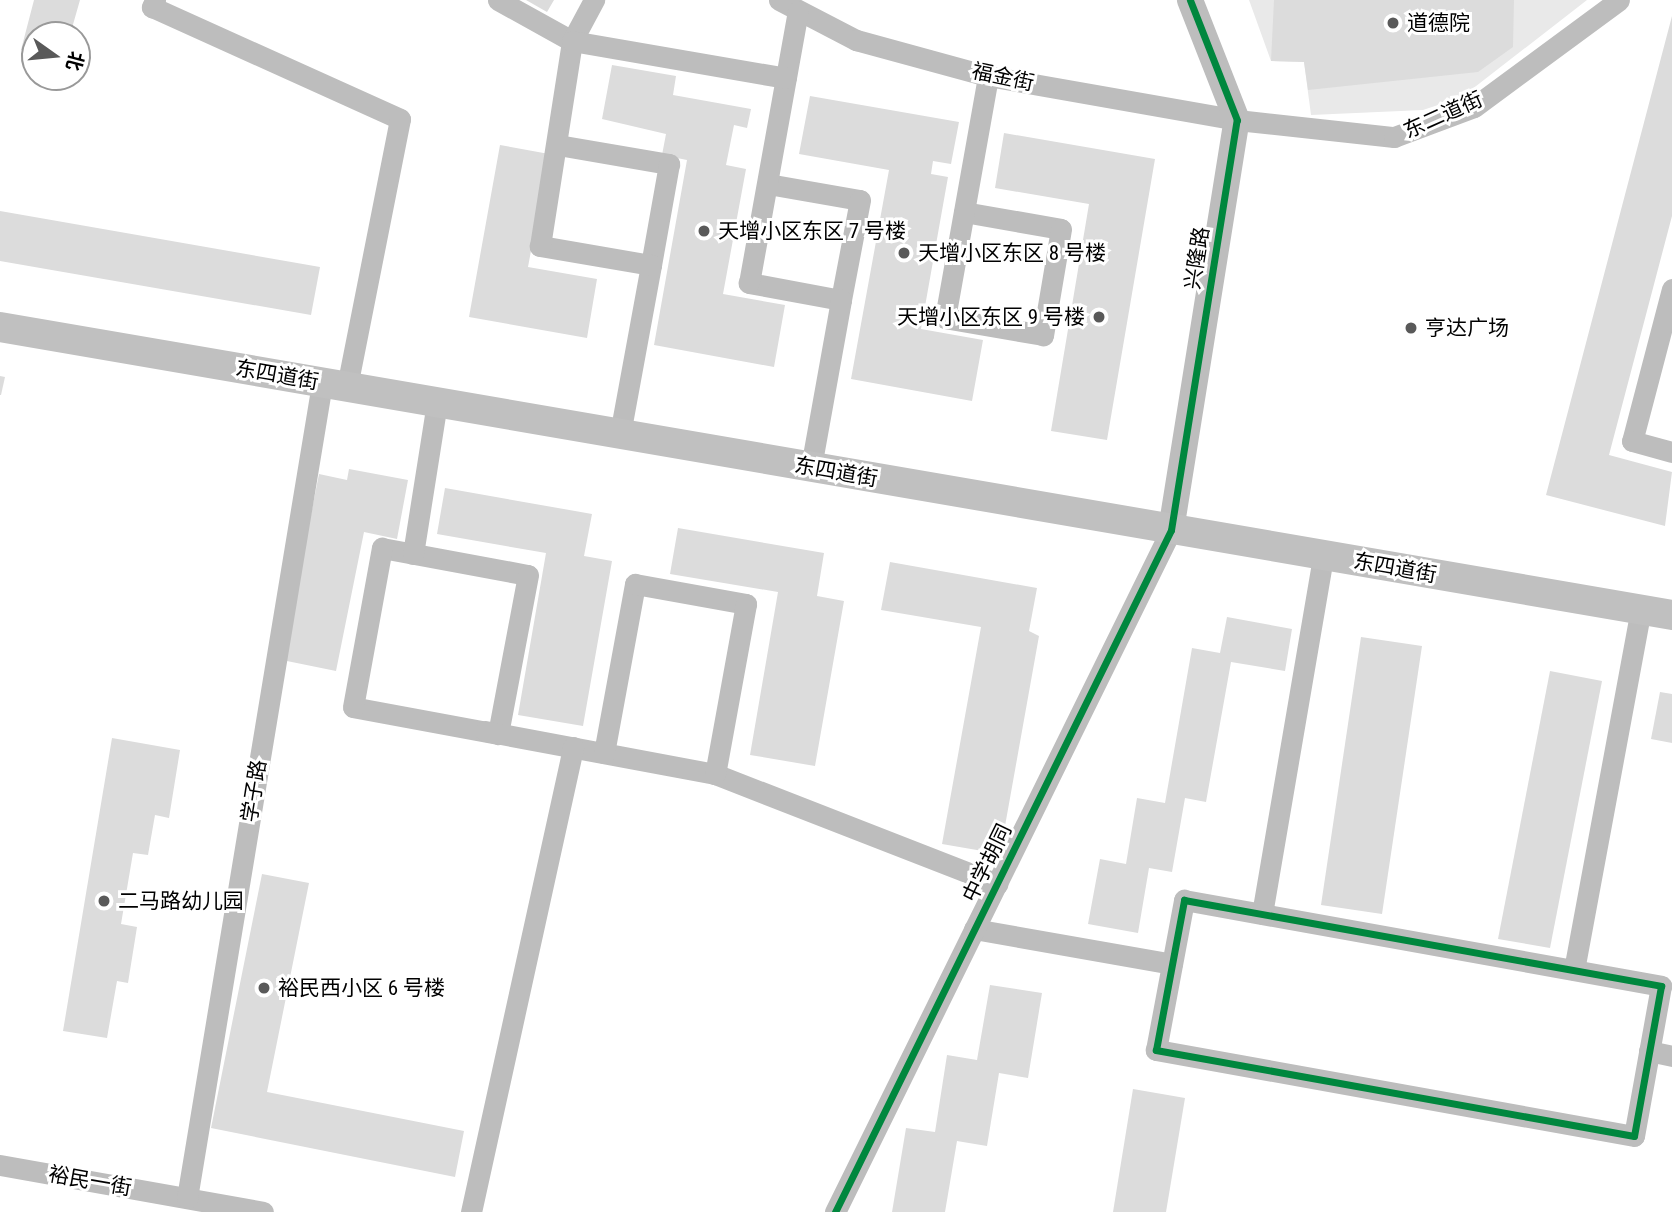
<!DOCTYPE html>
<html>
<head>
<meta charset="utf-8">
<style>
	body { margin:0 }
	#map { position:relative; width:1672px; height:1212px; overflow:hidden; background:#fff; font-family:"Roboto Condensed","Noto Sans SC",sans-serif }
	div>[style] { position:absolute }
	.green>* { inset:0; background:#e9e9e9 }
	.building>* { inset:0; background:#dcdcdc }
	.minor>* { height:21px; margin:-10.5px; padding:0 10.5px; transform-origin:10.5px; border-radius:10.5px; background:#bdbdbd }
	.tertiary>* { height:26px; margin:-13px; padding:0 13px; transform-origin:13px; border-radius:13px; background:#bdbdbd }
	.secondary>* { height:30px; margin:-15px; padding:0 15px; transform-origin:15px; border-radius:15px; background:#c0c0c0 }
	.cycleway>* { height:7px; margin:-3.5px; padding:0 3.5px; transform-origin:3.5px; border-radius:3.5px; background:#00873e }
	.dots>* { width:19px; height:19px; translate:-50% -50%; box-sizing:border-box; border:4px solid #fff; border-radius:50% }
	span { translate:-50% -50%; white-space:nowrap; text-align:center; line-height:1.15; -webkit-text-stroke:6px #fff; paint-order:stroke }
	.poi-label { font-size:21px; color:#000 }
	.left { translate:0 -50%; text-align:left }
	.right { translate:-100% -50%; text-align:right }
	.street-label { font-size:21px; color:#000 }
	.north { position:absolute; left:21px; top:21px; width:70px; height:70px; box-sizing:border-box; background:#fff; border:2px solid #999; border-radius:50%; rotate:105deg; font-size:19px; font-weight:700; line-height:28px; text-align:center; color:#000 }
	.north::after { content:''; display:block; margin:auto; width:24px; height:32px; background:#595959; clip-path:polygon(50% 0,100% 100%,50% 72%,0 100%) }
</style>
</head>
<body>
<div id="map">
	<div class="green">
		<i style="clip-path:polygon(1249px 0,1587px 0,1462px 97px,1423px 110px,1311px 115px,1304px 62px,1271px 61px)"></i>
	</div>
	<div class="building">
		<i style="clip-path:polygon(34px 0,80px 0,70px 35px,35px 35px,35px 54px,21px 50px)"></i>
		<i style="clip-path:polygon(526px 0,554px 0,547px 12px)"></i>
		<i style="clip-path:polygon(1274px 0,1514px 0,1513px 47px,1478px 72px,1308px 90px,1304px 62px,1271px 61px)"></i>
		<i style="clip-path:polygon(1672px 16px,1672px 216px,1609px 455px,1672px 472px,1665px 526px,1546px 495px)"></i>
		<i style="clip-path:polygon(612px 65px,676px 76px,673px 95px,751px 109px,747px 128px,734px 125px,726px 165px,746px 169px,723px 294px,785px 305px,774px 367px,654px 345px,687px 160px,662px 155px,666px 134px,602px 119px)"></i>
		<i style="clip-path:polygon(810px 96px,959px 122px,951px 164px,933px 161px,931px 174px,948px 177px,921px 329px,983px 340px,972px 401px,851px 379px,889px 170px,799px 154px)"></i>
		<i style="clip-path:polygon(1004px 133px,1155px 159px,1107px 440px,1051px 431px,1089px 204px,995px 188px)"></i>
		<i style="clip-path:polygon(500px 145px,549px 154px,528px 267px,597px 279px,587px 338px,469px 317px)"></i>
		<i style="clip-path:polygon(0 211px,320px 267px,311px 315px,0 261px)"></i>
		<i style="clip-path:polygon(0 376px,5px 377px,1px 395px,0 395px)"></i>
		<i style="clip-path:polygon(349px 469px,408px 480px,397px 539px,364px 532px,336px 671px,282px 660px,319px 474px,347px 480px)"></i>
		<i style="clip-path:polygon(445px 488px,592px 514px,584px 556px,612px 561px,583px 726px,518px 715px,546px 553px,437px 534px)"></i>
		<i style="clip-path:polygon(678px 528px,824px 553px,817px 596px,844px 601px,815px 766px,750px 755px,778px 592px,670px 574px)"></i>
		<i style="clip-path:polygon(890px 562px,1037px 588px,1029px 631px,1039px 636px,1000px 854px,942px 844px,981px 627px,881px 610px)"></i>
		<i style="clip-path:polygon(1227px 617px,1292px 629px,1285px 671px,1231px 662px,1206px 802px,1185px 798px,1172px 872px,1149px 868px,1138px 933px,1088px 924px,1100px 859px,1126px 864px,1137px 798px,1165px 803px,1192px 648px,1220px 653px)"></i>
		<i style="clip-path:polygon(1361px 637px,1422px 646px,1382px 914px,1321px 905px)"></i>
		<i style="clip-path:polygon(1550px 671px,1602px 681px,1550px 948px,1498px 939px)"></i>
		<i style="clip-path:polygon(1660px 692px,1672px 694px,1672px 743px,1651px 739px)"></i>
		<i style="clip-path:polygon(112px 738px,180px 750px,169px 818px,155px 815px,148px 855px,133px 853px,121px 924px,137px 927px,128px 983px,117px 981px,107px 1038px,63px 1031px)"></i>
		<i style="clip-path:polygon(262px 874px,309px 883px,267px 1092px,464px 1131px,455px 1177px,211px 1128px)"></i>
		<i style="clip-path:polygon(990px 985px,1042px 993px,1028px 1078px,999px 1073px,987px 1146px,957px 1141px,945px 1212px,892px 1212px,906px 1128px,935px 1132px,947px 1055px,977px 1060px)"></i>
		<i style="clip-path:polygon(1133px 1089px,1185px 1098px,1166px 1212px,1113px 1212px)"></i>
	</div>
	<div class="minor">
		<i style="left:155px;top:0;width:8px;rotate:113deg"></i>
		<i style="left:152px;top:7px;width:272px;rotate:24.3deg"></i>
		<i style="left:400px;top:119px;width:273px;rotate:101.2deg"></i>
		<i style="left:498px;top:0;width:85px;rotate:29deg"></i>
		<i style="left:572px;top:41px;width:47px;rotate:-61.8deg"></i>
		<i style="left:779px;top:0;width:87px;rotate:27.5deg"></i>
		<i style="left:856px;top:40px;width:137px;rotate:15.3deg"></i>
		<i style="left:988px;top:76px;width:253px;rotate:10deg"></i>
		<i style="left:1237px;top:120px;width:158px;rotate:6.2deg"></i>
		<i style="left:1394px;top:137px;width:85px;rotate:-20.6deg"></i>
		<i style="left:1474px;top:107px;width:180px;rotate:-36.4deg"></i>
		<i style="left:558px;top:145px;width:113px;rotate:9.7deg"></i>
		<i style="left:669px;top:164px;width:103px;rotate:100.1deg"></i>
		<i style="left:768px;top:184px;width:93px;rotate:9.9deg"></i>
		<i style="left:860px;top:200px;width:102px;rotate:100.8deg"></i>
		<i style="left:841px;top:300px;width:94px;rotate:-169.5deg"></i>
		<i style="left:749px;top:283px;width:276px;rotate:-79.8deg"></i>
		<i style="left:964px;top:212px;width:98px;rotate:9.9deg"></i>
		<i style="left:1061px;top:229px;width:108px;rotate:99.6deg"></i>
		<i style="left:1043px;top:335px;width:99px;rotate:-170.2deg"></i>
		<i style="left:945px;top:318px;width:246px;rotate:-79.9deg"></i>
		<i style="left:1672px;top:289px;width:157px;rotate:104.7deg"></i>
		<i style="left:1632px;top:441px;width:41px;rotate:15.4deg"></i>
		<i style="left:620px;top:434px;width:172px;rotate:-79.6deg"></i>
		<i style="left:651px;top:265px;width:113px;rotate:-170.3deg"></i>
		<i style="left:540px;top:246px;width:207px;rotate:-81.1deg"></i>
		<i style="left:572px;top:41px;width:217px;rotate:9.8deg"></i>
		<i style="left:811px;top:467px;width:170px;rotate:-79.8deg"></i>
		<i style="left:382px;top:548px;width:148px;rotate:10.5deg"></i>
		<i style="left:528px;top:575px;width:162px;rotate:100.7deg"></i>
		<i style="left:498px;top:734px;width:147px;rotate:-169.5deg"></i>
		<i style="left:353px;top:707px;width:162px;rotate:-79.7deg"></i>
		<i style="left:413px;top:554px;width:154px;rotate:-81deg"></i>
		<i style="left:485px;top:731px;width:234px;rotate:10.6deg"></i>
		<i style="left:715px;top:774px;width:303px;rotate:21.3deg"></i>
		<i style="left:604px;top:753px;width:172px;rotate:-79.6deg"></i>
		<i style="left:635px;top:584px;width:113px;rotate:10.2deg"></i>
		<i style="left:746px;top:604px;width:173px;rotate:100.3deg"></i>
		<i style="left:1184px;top:900px;width:485px;rotate:10.2deg"></i>
		<i style="left:1661px;top:986px;width:152px;rotate:100.2deg"></i>
		<i style="left:1634px;top:1136px;width:486px;rotate:-169.8deg"></i>
		<i style="left:1156px;top:1050px;width:153px;rotate:-79.4deg"></i>
		<i style="left:1262px;top:914px;width:363px;rotate:-80.3deg"></i>
		<i style="left:974px;top:929px;width:201px;rotate:10deg"></i>
		<i style="left:1574px;top:970px;width:366px;rotate:-79.5deg"></i>
		<i style="left:1649px;top:1051px;width:24px;rotate:12deg"></i>
		<i style="left:0;top:1165px;width:267px;rotate:10.1deg"></i>
		<i style="left:187px;top:1198px;width:826px;rotate:-80.59deg"></i>
		<i style="left:471px;top:1212px;width:476px;rotate:-77.6deg"></i>
		<i style="left:835px;top:1212px;width:760px;rotate:-63.77deg"></i>
	</div>
	<div class="tertiary">
		<i style="left:1171px;top:530px;width:415px;rotate:-80.9deg"></i>
		<i style="left:1237px;top:120px;width:129px;rotate:-111.4deg"></i>
	</div>
	<div class="secondary">
		<i style="left:0;top:327px;width:1697px;rotate:9.77deg"></i>
	</div>
	<div class="cycleway">
		<i style="left:1184px;top:900px;width:485px;rotate:10.2deg"></i>
		<i style="left:1661px;top:986px;width:152px;rotate:100.2deg"></i>
		<i style="left:1634px;top:1136px;width:486px;rotate:-169.8deg"></i>
		<i style="left:1156px;top:1050px;width:153px;rotate:-79.4deg"></i>
		<i style="left:835px;top:1212px;width:760px;rotate:-63.77deg"></i>
		<i style="left:1171px;top:530px;width:415px;rotate:-80.9deg"></i>
		<i style="left:1237px;top:120px;width:129px;rotate:-111.4deg"></i>
	</div>
	<div class="dots">
		<i style="left:1393px;top:23px;background:#595959"></i>
		<i style="left:704px;top:231px;background:#595959"></i>
		<i style="left:904px;top:253px;background:#595959"></i>
		<i style="left:1099px;top:317px;background:#595959"></i>
		<i style="left:1411px;top:328px;background:#595959"></i>
		<i style="left:104px;top:901px;background:#595959"></i>
		<i style="left:264px;top:988px;background:#595959"></i>
	</div>
	<div class="poi-label">
		<span class="left" style="left:1407px;top:23px">道德院</span>
		<span class="left" style="left:718px;top:231px">天增小区东区 7 号楼</span>
		<span class="left" style="left:918px;top:253px">天增小区东区 8 号楼</span>
		<span class="right" style="left:1085px;top:317px">天增小区东区 9 号楼</span>
		<span class="left" style="left:1425px;top:328px">亨达广场</span>
		<span class="left" style="left:118px;top:901px">二马路幼儿园</span>
		<span class="left" style="left:278px;top:988px">裕民西小区 6 号楼</span>
	</div>
	<div class="street-label">
		<span style="left:1003px;top:77px;rotate:12deg">福金街</span>
		<span style="left:1443px;top:115px;rotate:-24deg">东二道街</span>
		<span style="left:1197px;top:258px;rotate:-81deg">兴隆路</span>
		<span style="left:277px;top:375px;rotate:10deg">东四道街</span>
		<span style="left:836px;top:472px;rotate:10deg">东四道街</span>
		<span style="left:1395px;top:568px;rotate:10deg">东四道街</span>
		<span style="left:254px;top:791px;rotate:-81deg">学子路</span>
		<span style="left:987px;top:863px;rotate:-64deg">中学胡同</span>
		<span style="left:90px;top:1181px;rotate:10deg">裕民一街</span>
	</div>
	<div class="north">北</div>
</div>
</body>
</html>
